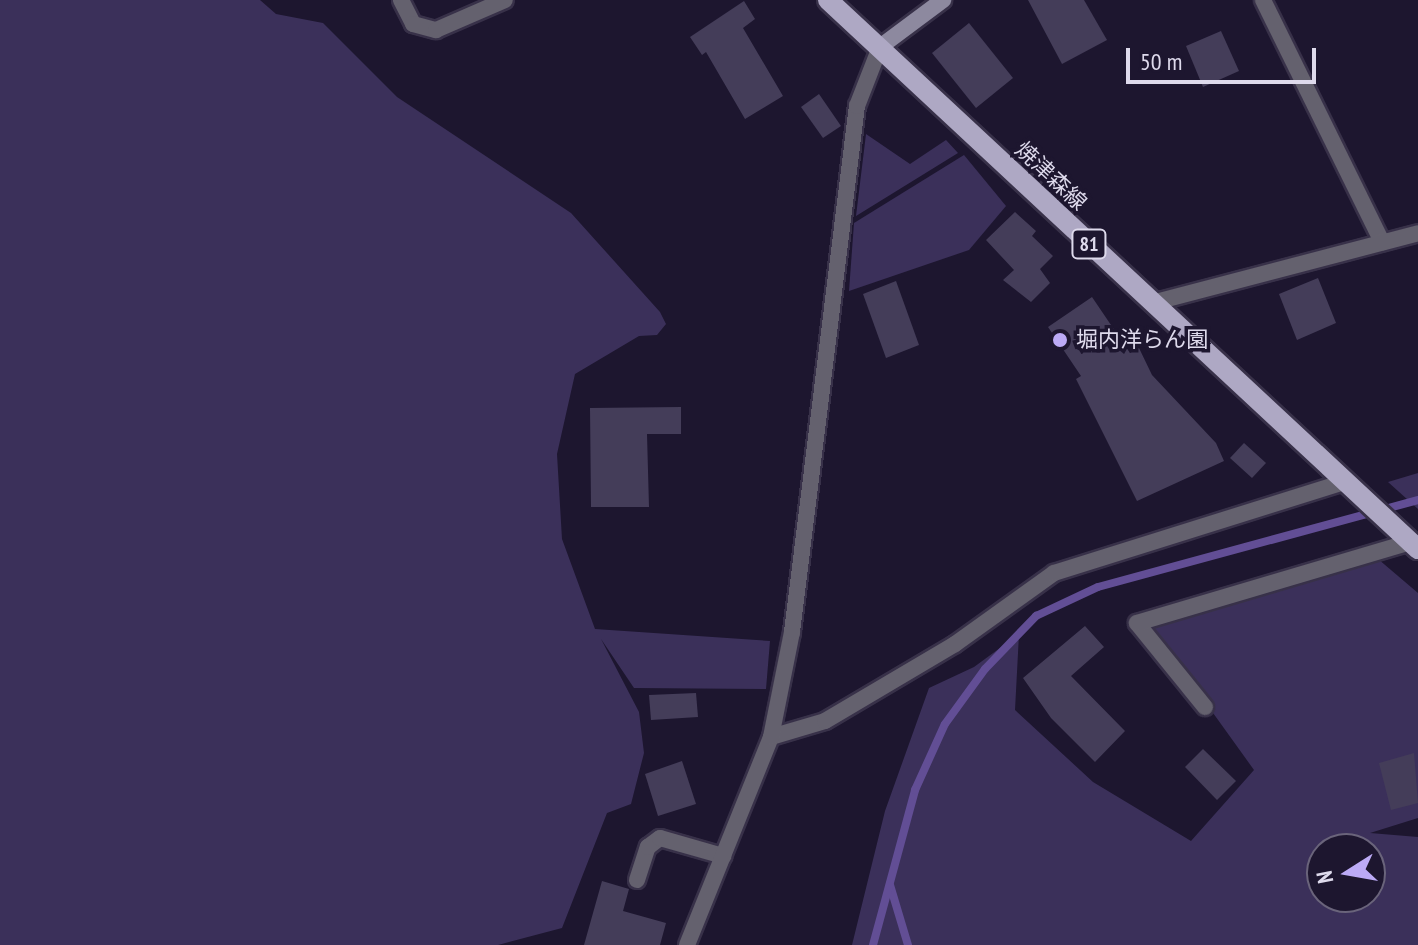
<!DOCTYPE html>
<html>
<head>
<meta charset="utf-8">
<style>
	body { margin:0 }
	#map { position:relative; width:1418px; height:945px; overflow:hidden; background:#1d162f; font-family:"PT Sans Narrow","Noto Sans JP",sans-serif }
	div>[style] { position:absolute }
	.green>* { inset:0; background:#3b305a }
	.stream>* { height:8px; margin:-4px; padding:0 4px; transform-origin:4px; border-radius:4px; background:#624e95 }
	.building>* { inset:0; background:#443d59 }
	.roads { filter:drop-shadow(2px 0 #383149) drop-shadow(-2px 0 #383149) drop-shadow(0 2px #383149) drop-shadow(0 -2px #383149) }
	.street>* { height:16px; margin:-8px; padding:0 8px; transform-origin:8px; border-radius:8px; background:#64616e }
	.secondary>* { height:16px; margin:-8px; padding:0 8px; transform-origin:8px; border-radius:8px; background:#8d899f }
	.primary>* { height:20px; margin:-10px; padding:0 10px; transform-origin:10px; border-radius:10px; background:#aea8c4 }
	.dots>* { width:22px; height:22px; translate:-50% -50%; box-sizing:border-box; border:4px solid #1d162f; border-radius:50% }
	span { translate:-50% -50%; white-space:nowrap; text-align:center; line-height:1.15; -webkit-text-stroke:7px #1d162f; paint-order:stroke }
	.shield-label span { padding:2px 6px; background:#1d162f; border:2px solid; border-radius:6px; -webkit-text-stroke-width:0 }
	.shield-label { font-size:20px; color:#dedaec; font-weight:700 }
	.street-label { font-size:22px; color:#dedaec }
	.poi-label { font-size:22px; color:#dedaec }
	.left { translate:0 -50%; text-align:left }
	.north { position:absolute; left:1306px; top:833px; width:80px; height:80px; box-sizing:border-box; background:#1d162f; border:2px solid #6a647b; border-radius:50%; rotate:259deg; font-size:22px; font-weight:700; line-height:32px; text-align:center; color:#dedaec }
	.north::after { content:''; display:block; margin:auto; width:28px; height:36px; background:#bcaaf6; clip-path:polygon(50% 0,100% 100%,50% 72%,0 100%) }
	.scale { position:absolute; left:1126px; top:48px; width:190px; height:36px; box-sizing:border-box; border:4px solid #dedaec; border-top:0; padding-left:10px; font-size:24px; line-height:28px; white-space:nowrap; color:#dedaec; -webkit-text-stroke:6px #1d162f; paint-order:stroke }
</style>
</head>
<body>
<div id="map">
	<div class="green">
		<i style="clip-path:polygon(0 0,260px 0,276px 14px,323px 23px,397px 97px,571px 213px,660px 312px,666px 324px,657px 335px,639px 336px,575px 374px,557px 454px,562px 539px,595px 629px,770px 641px,766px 689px,634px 688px,601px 639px,639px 712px,644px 753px,631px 804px,607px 813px,562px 928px,498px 945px,0 945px)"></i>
		<i style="clip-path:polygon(866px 134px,910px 164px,946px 140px,958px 153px,856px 216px)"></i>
		<i style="clip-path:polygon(964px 155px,1006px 206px,969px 250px,849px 291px,854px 223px)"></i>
		<i style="clip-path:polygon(1418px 473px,1418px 509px,1388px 482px)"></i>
		<i style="clip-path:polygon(evenodd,1371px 553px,1418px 593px,1418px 818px,1370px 833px,1418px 837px,1418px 945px,852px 945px,885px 811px,929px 688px,974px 667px,1019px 634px,1015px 710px,1093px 782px,1191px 841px,1254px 770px,1152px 628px,1192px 597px,1371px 553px,1322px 849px,1370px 849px,1370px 897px,1322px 897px,1322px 849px)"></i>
	</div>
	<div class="stream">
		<i style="left:890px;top:885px;width:63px;rotate:73.3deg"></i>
		<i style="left:873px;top:945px;width:161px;rotate:-74.8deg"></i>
		<i style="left:915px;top:790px;width:72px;rotate:-65.6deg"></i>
		<i style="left:945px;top:724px;width:68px;rotate:-54deg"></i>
		<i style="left:985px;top:669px;width:74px;rotate:-46.1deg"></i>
		<i style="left:1036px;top:616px;width:68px;rotate:-25.1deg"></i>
		<i style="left:1098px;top:587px;width:332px;rotate:-15.2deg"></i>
	</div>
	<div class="building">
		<i style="clip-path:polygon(1028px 0,1084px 0,1107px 40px,1062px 64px)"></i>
		<i style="clip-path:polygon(744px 1px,755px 19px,743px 28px,783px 96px,745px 119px,706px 52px,702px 55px,690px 37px)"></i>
		<i style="clip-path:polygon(969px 23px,1013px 78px,976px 108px,932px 53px)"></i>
		<i style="clip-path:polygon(1221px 31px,1239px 71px,1203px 87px,1186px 46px)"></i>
		<i style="clip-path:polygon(819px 94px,841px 126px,823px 138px,801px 107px)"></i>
		<i style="clip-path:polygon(1015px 212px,1036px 231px,1032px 236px,1053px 256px,1040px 269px,1050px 283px,1031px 302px,1003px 280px,1014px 270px,986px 240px)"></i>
		<i style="clip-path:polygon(1318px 278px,1336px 323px,1297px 340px,1279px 294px)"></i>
		<i style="clip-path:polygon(896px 281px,919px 345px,886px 358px,863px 294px)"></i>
		<i style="clip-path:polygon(1092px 297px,1130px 353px,1139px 348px,1152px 375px,1216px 443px,1224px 461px,1137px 501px,1076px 379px,1081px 376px,1048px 327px)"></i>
		<i style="clip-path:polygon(681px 407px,681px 434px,647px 434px,649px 507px,591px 507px,590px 408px)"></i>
		<i style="clip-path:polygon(1244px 443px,1266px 463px,1252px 478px,1230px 458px)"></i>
		<i style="clip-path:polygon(1085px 626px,1104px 647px,1071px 676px,1125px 731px,1095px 762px,1051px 718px,1023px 678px)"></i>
		<i style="clip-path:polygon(696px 693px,698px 717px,651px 720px,649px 695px)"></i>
		<i style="clip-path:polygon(1203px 749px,1236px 781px,1217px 800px,1185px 767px)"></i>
		<i style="clip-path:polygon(1414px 753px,1418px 803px,1391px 810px,1379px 763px)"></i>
		<i style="clip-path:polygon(682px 761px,696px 804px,658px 816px,645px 774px)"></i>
		<i style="clip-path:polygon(602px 881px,629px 889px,623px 911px,666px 923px,660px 945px,584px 945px)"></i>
	</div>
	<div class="roads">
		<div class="street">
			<i style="left:401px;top:0;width:27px;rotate:63deg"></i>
			<i style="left:413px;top:24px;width:24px;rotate:15deg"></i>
			<i style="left:436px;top:30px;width:75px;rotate:-23.5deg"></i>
			<i style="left:1263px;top:0;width:270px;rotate:63.8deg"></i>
			<i style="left:1152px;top:303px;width:275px;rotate:-14.7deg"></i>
			<i style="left:1205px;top:707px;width:108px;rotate:-129deg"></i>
			<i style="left:1137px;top:623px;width:286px;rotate:-16.5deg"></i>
			<i style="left:771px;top:737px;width:56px;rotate:-16.5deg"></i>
			<i style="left:825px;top:721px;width:151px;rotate:-30.6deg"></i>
			<i style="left:955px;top:644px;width:122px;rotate:-35.6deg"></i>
			<i style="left:1054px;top:573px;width:304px;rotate:-17.4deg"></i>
			<i style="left:637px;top:880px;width:35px;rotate:-72deg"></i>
			<i style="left:648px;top:847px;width:15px;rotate:-37deg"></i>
			<i style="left:660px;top:838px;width:66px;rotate:15.9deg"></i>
			<i style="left:687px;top:945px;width:224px;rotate:-68deg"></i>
			<i style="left:771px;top:737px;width:107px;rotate:-78.7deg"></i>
			<i style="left:792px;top:632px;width:530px;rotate:-82.96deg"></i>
			<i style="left:857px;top:106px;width:63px;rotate:-68.7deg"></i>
		</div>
		<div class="secondary">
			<i style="left:880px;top:47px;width:79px;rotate:-36.7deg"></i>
		</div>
		<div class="primary">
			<i style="left:828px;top:0;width:806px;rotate:42.94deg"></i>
		</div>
	</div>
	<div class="dots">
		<i style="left:1060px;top:340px;background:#bcaaf6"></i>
	</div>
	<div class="shield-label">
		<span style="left:1089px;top:244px">81</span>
	</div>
	<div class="street-label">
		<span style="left:1051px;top:176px;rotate:43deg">焼津森線</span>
	</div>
	<div class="poi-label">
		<span class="left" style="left:1076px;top:340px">堀内洋らん園</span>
	</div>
	<div class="north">N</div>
	<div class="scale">50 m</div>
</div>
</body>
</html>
